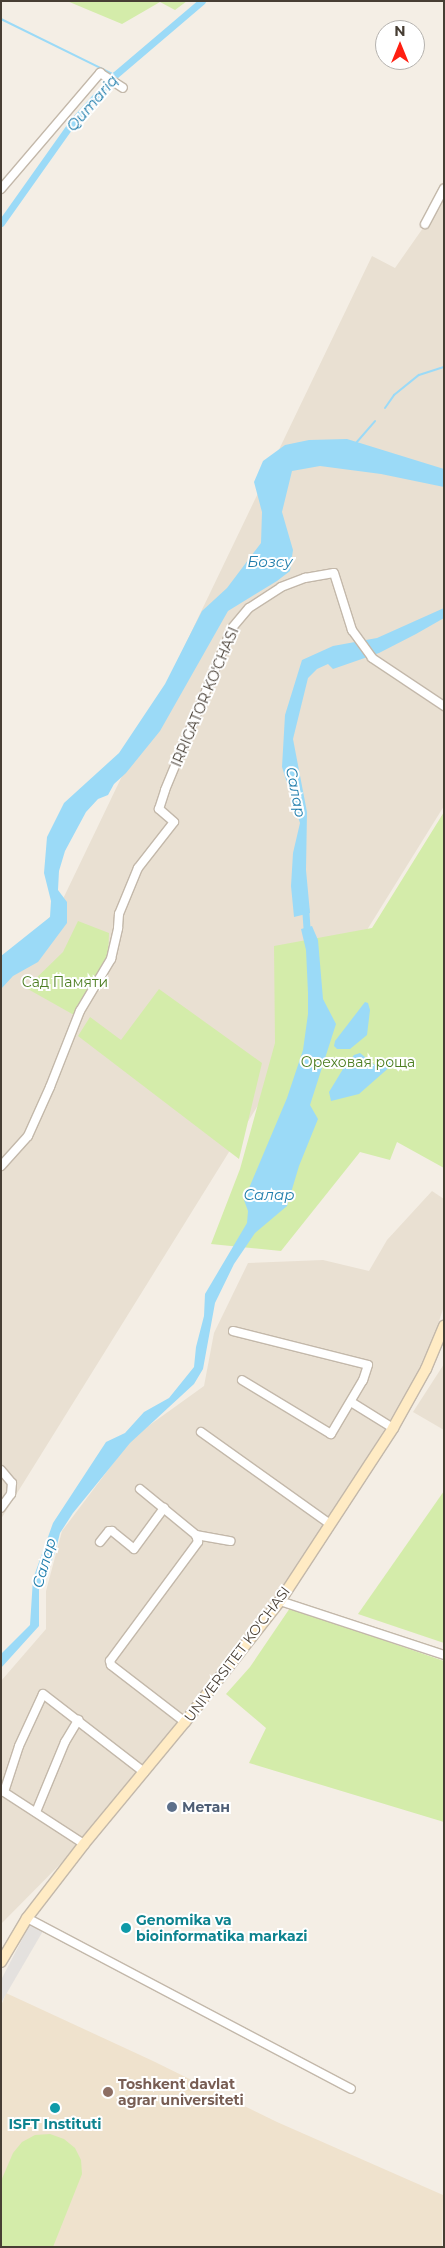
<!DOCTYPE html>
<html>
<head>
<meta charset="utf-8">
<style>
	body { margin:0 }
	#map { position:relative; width:445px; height:2248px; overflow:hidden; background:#f4eee5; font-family:Montserrat,sans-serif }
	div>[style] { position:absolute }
	.residential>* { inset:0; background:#e9e0d2 }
	.education>* { inset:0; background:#efe2cd }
	.green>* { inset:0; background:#d4ecaa }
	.parking>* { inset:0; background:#e4e1de }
	.water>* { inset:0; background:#9bdaf7 }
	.stream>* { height:2px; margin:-1px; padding:0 1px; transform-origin:1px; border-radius:1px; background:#9bdaf7 }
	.canal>* { height:7px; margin:-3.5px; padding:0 3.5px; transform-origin:3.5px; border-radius:3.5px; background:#9bdaf7 }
	.roads { filter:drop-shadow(1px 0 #c3b8aa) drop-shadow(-1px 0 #c3b8aa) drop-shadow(0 1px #c3b8aa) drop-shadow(0 -1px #c3b8aa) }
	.street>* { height:8px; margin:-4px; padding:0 4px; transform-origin:4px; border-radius:4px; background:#fff }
	.secondary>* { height:10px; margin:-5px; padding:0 5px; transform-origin:5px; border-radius:5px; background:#ffebc4 }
	.dots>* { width:14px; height:14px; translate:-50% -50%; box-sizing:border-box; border:2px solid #fff; border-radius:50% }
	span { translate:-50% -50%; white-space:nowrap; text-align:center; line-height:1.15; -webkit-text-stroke:4px #fff; paint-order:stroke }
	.street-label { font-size:14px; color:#473e34 }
	.park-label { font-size:14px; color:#4d7e22 }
	.service-label { font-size:14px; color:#4e5e75; font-weight:700 }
	.left { translate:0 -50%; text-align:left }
	.culture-label { font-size:14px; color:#0d838f; font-weight:700 }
	.education-label { font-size:14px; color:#785e54; font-weight:700 }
	.water-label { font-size:15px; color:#217eac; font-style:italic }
	.frame { position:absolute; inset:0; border:2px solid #473e34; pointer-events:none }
	.north { position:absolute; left:375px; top:20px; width:50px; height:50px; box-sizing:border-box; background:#fff; border:1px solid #b5b2ae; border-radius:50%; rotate:0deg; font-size:14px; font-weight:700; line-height:20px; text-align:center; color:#473e34 }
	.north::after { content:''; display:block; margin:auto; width:18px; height:22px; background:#ff1f11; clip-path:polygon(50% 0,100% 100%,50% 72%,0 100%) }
</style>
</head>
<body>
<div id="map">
	<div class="residential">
		<i style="clip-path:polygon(444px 198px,444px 806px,1px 1519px,1px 977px,61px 903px,372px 256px,395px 268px)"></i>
		<i style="clip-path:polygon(432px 1191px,444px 1199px,444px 1306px,426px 1361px,294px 1578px,90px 1834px,1px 1924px,1px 1681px,46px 1629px,46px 1591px,62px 1531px,133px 1437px,204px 1386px,214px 1333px,248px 1263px,323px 1260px,369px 1271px,387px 1240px)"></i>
		<i style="clip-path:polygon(444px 1364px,444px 1430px,413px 1412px)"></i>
	</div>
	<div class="education">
		<i style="clip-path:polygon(6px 1993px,153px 2061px,277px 2122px,443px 2195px,442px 2247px,1px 2247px,1px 2006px)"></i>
	</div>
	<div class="green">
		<i style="clip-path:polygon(67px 1px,187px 1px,175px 10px,160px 2px,122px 24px)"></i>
		<i style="clip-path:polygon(444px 812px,444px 1168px,397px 1142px,390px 1160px,360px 1152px,281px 1251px,211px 1244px,240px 1169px,275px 1043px,274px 946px,372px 928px)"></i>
		<i style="clip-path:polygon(78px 921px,109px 933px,108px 960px,74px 1015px,26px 988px,63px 952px)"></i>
		<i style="clip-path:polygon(159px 989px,262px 1063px,239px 1159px,78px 1036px,90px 1017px,121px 1040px)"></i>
		<i style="clip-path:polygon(444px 1491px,444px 1643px,358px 1614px)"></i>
		<i style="clip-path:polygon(290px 1608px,444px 1661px,444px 1822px,249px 1763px,266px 1728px,226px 1694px,250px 1667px)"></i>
		<i style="clip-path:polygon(50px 2134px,64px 2139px,75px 2148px,81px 2160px,82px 2174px,53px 2247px,1px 2247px,1px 2181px,13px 2153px,22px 2142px,35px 2135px)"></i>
	</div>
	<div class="parking">
		<i style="clip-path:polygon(30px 1924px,43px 1931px,1px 2003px,1px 1980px)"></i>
	</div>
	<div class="water">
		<i style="clip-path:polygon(347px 439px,444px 469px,444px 487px,381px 474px,320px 466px,292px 471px,282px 512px,293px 550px,290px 571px,277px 581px,228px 611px,160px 731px,126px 773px,114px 784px,108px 795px,98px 799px,86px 812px,65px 851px,59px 871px,58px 890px,67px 902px,67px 923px,38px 962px,13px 976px,1px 989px,1px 956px,50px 917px,51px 901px,44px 873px,47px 837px,64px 803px,119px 753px,165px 684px,202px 611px,227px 588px,261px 543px,262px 512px,254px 482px,263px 461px,285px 445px,309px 440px)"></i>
		<i style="clip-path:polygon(444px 608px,444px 618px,416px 634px,379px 653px,333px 669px,328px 664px,317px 669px,308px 678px,293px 739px,307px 812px,306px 870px,310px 913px,294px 917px,291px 886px,293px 853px,300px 823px,282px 767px,285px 715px,302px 660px,333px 646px,377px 638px)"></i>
		<i style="clip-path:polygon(312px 926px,318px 940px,323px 999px,336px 1024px,310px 1105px,318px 1119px,299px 1166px,287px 1206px,255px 1233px,234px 1264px,215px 1303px,203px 1369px,194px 1384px,130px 1443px,73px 1513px,60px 1533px,55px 1553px,39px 1588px,39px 1626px,1px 1668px,1px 1654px,30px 1625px,33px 1579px,53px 1523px,106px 1442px,125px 1433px,144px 1412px,169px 1398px,194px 1367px,196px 1347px,204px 1316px,205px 1294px,247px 1223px,248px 1211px,244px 1200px,287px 1098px,303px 1050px,308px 1014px,308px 993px,306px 950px,301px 929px)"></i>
		<i style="clip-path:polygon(365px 1002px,368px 1003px,370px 1010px,367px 1035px,350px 1049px,337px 1049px,334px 1046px,335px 1041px)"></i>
		<i style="clip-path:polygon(360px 1053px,376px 1066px,391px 1061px,392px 1065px,359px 1094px,331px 1101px,329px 1092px,343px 1069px,354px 1055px)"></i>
	</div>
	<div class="stream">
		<i style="left:1px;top:19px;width:127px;rotate:26.2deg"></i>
		<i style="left:385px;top:408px;width:16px;rotate:-55deg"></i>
		<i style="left:394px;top:395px;width:32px;rotate:-39deg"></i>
		<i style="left:419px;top:375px;width:26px;rotate:-18deg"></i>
		<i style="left:356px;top:443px;width:29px;rotate:-49deg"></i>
	</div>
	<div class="canal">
		<i style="left:1px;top:223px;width:126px;rotate:-54.7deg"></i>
		<i style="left:74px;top:120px;width:61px;rotate:-47.7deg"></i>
		<i style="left:115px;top:75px;width:114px;rotate:-40.4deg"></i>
		<i style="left:305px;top:906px;width:29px;rotate:86deg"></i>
	</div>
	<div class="roads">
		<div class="street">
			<i style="left:1px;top:189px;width:153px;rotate:-49.5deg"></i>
			<i style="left:100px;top:73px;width:27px;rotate:33deg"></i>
			<i style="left:425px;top:224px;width:40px;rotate:-62deg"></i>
			<i style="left:1px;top:1166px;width:40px;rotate:-48deg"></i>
			<i style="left:28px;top:1136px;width:54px;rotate:-65.8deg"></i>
			<i style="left:50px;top:1087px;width:82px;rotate:-68.5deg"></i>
			<i style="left:80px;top:1011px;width:61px;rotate:-59.2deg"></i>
			<i style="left:111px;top:959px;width:32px;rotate:-77deg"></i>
			<i style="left:118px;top:928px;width:14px;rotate:-86deg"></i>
			<i style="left:119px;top:914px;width:50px;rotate:-67.6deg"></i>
			<i style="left:138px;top:868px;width:58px;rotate:-52deg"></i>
			<i style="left:174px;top:822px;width:20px;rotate:-139deg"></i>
			<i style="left:159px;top:809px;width:20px;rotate:-72deg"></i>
			<i style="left:165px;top:790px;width:175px;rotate:-67.5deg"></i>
			<i style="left:232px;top:628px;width:26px;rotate:-50deg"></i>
			<i style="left:249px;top:608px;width:38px;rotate:-33deg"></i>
			<i style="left:281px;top:587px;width:26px;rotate:-21deg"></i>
			<i style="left:305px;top:578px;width:29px;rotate:-10deg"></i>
			<i style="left:334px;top:573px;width:60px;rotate:72.5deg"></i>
			<i style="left:352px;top:630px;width:34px;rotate:54deg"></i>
			<i style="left:372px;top:658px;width:87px;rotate:33.7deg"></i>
			<i style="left:233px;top:1331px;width:139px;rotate:14.1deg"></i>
			<i style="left:368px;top:1365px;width:16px;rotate:108deg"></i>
			<i style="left:363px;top:1380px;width:63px;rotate:120.7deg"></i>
			<i style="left:331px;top:1434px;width:104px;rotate:-148.8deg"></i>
			<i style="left:351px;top:1402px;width:49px;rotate:31.8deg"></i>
			<i style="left:201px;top:1432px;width:158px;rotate:35.5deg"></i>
			<i style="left:1px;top:1470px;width:17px;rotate:50deg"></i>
			<i style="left:12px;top:1483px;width:11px;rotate:95deg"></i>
			<i style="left:11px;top:1494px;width:17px;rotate:126deg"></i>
			<i style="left:140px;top:1489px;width:72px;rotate:39.4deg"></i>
			<i style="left:196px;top:1535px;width:7px;rotate:74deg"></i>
			<i style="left:198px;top:1542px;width:148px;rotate:126.5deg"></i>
			<i style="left:110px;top:1661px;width:4px;rotate:76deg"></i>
			<i style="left:111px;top:1665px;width:93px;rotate:37.6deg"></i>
			<i style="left:196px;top:1535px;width:35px;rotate:10deg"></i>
			<i style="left:100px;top:1542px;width:14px;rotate:-51deg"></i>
			<i style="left:109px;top:1531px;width:3px"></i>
			<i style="left:112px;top:1531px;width:28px;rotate:39deg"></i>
			<i style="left:134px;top:1549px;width:51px;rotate:-53.8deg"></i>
			<i style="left:280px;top:1601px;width:173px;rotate:18.2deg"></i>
			<i style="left:36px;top:1812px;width:76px;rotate:-67.5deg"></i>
			<i style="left:65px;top:1742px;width:26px;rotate:-59deg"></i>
			<i style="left:84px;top:1844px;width:95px;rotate:-147deg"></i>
			<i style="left:4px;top:1792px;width:48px;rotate:-71.9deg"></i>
			<i style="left:19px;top:1746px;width:57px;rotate:-65.2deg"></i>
			<i style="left:43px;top:1694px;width:128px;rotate:37.7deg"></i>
			<i style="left:27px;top:1918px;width:366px;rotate:27.8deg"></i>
		</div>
		<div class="secondary">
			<i style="left:1px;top:1962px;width:51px;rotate:-59.4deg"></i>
			<i style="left:27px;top:1918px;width:93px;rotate:-52.4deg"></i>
			<i style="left:84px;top:1844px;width:158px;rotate:-50.4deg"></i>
			<i style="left:185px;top:1722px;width:154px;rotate:-51.9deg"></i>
			<i style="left:280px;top:1601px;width:207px;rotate:-56.8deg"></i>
			<i style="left:393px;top:1428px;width:68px;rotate:-60.8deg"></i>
			<i style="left:426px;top:1369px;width:47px;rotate:-67.3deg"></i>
		</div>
	</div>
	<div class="dots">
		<i style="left:172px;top:1807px;background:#5c6f8a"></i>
		<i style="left:126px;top:1928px;background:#0f9aa8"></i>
		<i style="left:108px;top:2092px;background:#8d6e63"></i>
		<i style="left:55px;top:2108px;background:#0f9aa8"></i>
	</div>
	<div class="street-label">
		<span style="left:205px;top:697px;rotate:-67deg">IRRIGATOR KO'CHASI</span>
		<span style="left:237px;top:1654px;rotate:-53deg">UNIVERSITET KO'CHASI</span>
	</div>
	<div class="park-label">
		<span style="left:65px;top:982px">Сад Памяти</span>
		<span style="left:358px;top:1062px">Ореховая роща</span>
	</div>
	<div class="service-label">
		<span class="left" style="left:182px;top:1807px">Метан</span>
	</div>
	<div class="culture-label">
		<span class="left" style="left:136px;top:1928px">Genomika va<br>bioinformatika markazi</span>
		<span style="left:55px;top:2124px">ISFT Instituti</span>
	</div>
	<div class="education-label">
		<span class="left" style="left:118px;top:2092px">Toshkent davlat<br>agrar universiteti</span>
	</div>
	<div class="water-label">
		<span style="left:92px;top:103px;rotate:-49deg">Qumariq</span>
		<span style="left:270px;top:562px">Бозсу</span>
		<span style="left:296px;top:792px;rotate:79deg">Салар</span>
		<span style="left:269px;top:1195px">Салар</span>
		<span style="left:44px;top:1563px;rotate:-74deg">Салар</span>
	</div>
	<div class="frame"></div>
	<div class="north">N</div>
</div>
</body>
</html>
